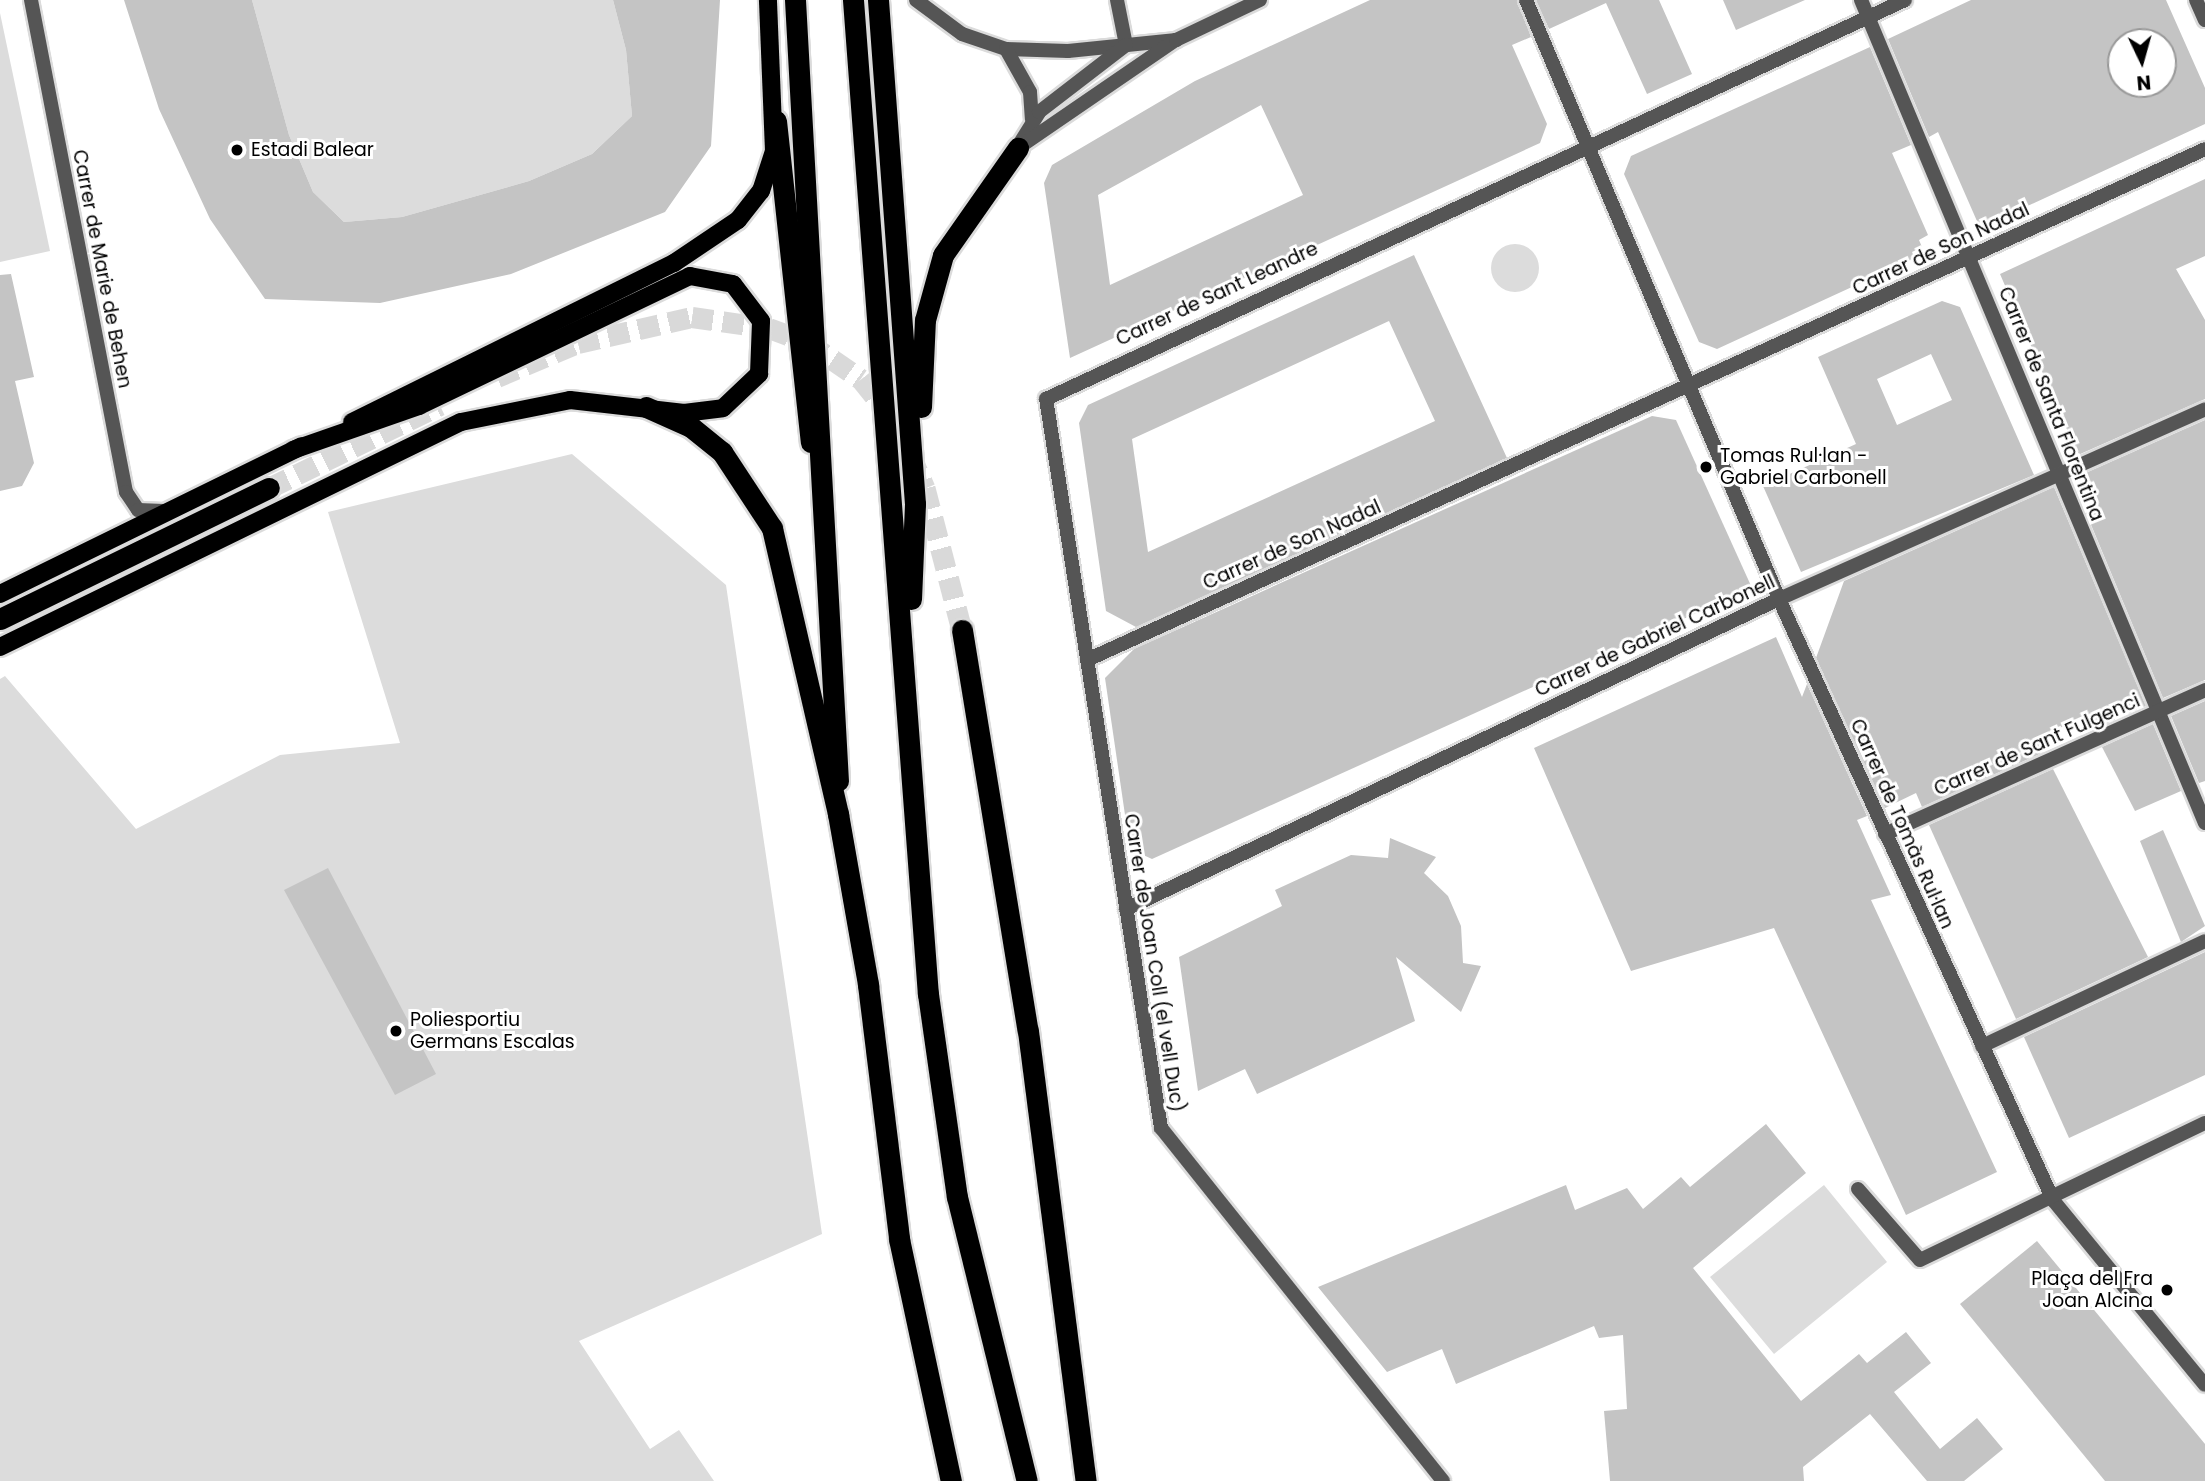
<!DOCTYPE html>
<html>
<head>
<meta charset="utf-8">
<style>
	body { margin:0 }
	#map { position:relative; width:2205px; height:1481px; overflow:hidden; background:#fff; font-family:Poppins,sans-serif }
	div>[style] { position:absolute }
	.green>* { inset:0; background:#dcdcdc }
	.round { border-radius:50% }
	.building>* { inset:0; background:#c4c4c4 }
	.motorway-tunnel>* { height:21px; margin-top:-10.5px; transform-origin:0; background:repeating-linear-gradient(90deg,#d9d9d9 0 21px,transparent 0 31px) }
	.roads { filter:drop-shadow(2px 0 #dbdbdb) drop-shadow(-2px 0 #dbdbdb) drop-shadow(0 2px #dbdbdb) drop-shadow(0 -2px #dbdbdb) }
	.pedestrian>* { height:14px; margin:-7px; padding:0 7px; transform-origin:7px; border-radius:7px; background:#555 }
	.minor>* { height:14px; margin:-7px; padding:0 7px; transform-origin:7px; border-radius:7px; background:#555 }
	.primary>* { height:18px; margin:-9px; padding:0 9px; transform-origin:9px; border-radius:9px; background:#000 }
	.motorway>* { height:21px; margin:-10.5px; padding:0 10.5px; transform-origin:10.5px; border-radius:10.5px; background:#000 }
	.dots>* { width:19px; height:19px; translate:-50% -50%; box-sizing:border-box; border:4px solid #fff; border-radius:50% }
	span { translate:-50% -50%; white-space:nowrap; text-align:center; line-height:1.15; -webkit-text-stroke:6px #fff; paint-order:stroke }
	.poi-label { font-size:19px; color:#000 }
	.left { translate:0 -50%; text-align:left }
	.right { translate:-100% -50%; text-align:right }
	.street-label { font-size:19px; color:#000 }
	.north { position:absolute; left:2107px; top:28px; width:70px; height:70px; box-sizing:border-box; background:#fff; border:2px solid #999; border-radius:50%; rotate:175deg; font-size:19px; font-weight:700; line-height:28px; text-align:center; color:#000 }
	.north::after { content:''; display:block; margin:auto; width:24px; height:32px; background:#000; clip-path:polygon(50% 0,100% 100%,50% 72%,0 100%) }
</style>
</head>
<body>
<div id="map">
	<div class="green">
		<i style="clip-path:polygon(252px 0,613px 0,626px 50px,632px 116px,592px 154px,529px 181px,402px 217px,344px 222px,313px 192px,289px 135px)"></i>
		<i style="clip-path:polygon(0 13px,50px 251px,0 262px)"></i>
		<i class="round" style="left:1491px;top:244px;width:48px;height:48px"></i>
		<i style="clip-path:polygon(572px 454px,726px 585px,822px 1234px,579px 1341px,650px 1449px,679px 1430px,714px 1481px,0 1481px,0 679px,5px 676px,136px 829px,280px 755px,400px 743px,328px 512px)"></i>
		<i style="clip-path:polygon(1824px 1185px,1887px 1262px,1774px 1354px,1710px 1277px)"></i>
	</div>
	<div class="building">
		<i style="clip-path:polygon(124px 0,252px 0,289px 135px,313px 192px,344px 222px,402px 217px,529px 181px,592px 154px,632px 116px,626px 50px,613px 0,720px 0,711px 146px,665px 212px,511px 274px,380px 303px,265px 299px,210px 219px,159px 109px)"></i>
		<i style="clip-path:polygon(evenodd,1370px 0,1517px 0,1531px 37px,1512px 45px,1547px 124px,1540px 143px,1070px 358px,1044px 183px,1052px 165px,1195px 81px,1370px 0,1261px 105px,1303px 195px,1110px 285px,1098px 195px,1261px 105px)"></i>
		<i style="clip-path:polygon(1536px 0,1659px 0,1692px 74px,1647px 94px,1606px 3px,1549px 29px)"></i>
		<i style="clip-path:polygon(1723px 0,1805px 0,1736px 30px)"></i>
		<i style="clip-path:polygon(evenodd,1971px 0,2166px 0,2205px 88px,2205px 124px,1980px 228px,1938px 132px,1929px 137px,1888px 39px,1971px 0,2121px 42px,2163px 42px,2163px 84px,2121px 84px,2121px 42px)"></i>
		<i style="clip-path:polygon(1870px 47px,1911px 145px,1892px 153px,1928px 235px,1919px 240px,1922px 247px,1912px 252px,1915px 258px,1717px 349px,1699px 342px,1624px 174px,1631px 156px)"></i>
		<i style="clip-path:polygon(2205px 179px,2205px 256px,2176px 269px,2205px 320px,2205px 399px,2078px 455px,2000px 274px)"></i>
		<i style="clip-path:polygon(evenodd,1414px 255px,1507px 458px,1136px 627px,1106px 611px,1079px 423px,1088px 405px,1414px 255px,1389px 321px,1435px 421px,1148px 552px,1132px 439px,1389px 321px)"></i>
		<i style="clip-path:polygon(11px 274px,34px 377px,15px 381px,34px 463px,22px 486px,0 491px,0 275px)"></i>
		<i style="clip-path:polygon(evenodd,1942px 301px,1960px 307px,2034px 475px,1801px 572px,1763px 486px,1856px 444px,1818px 357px,1942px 301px,1931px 354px,1952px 400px,1897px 425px,1877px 379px,1931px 354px)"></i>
		<i style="clip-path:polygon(1652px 416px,1676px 420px,1752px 588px,1152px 859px,1130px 849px,1105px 678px,1134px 649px)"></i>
		<i style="clip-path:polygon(2205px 420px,2205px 680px,2163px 698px,2072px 479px)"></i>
		<i style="clip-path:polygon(2054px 487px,2146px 706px,2095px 729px,2089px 715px,2037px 738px,2044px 752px,1922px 807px,1916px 793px,1885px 808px,1816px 658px,1844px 581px)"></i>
		<i style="clip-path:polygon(1776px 637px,1802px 697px,1807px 684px,1867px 816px,1857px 820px,1891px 895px,1871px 900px,1997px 1172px,1906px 1215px,1774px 928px,1631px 971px,1534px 748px)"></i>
		<i style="clip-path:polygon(2205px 701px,2205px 781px,2199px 783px,2171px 716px)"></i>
		<i style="clip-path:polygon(2153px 724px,2181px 791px,2135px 811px,2102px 747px)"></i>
		<i style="clip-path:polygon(2053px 769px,2148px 957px,2016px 1019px,1929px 825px)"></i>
		<i style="clip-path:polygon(2163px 830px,2205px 926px,2181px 942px,2140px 841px)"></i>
		<i style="clip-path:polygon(1390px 838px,1436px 857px,1424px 873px,1448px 896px,1461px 926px,1463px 963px,1481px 966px,1461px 1012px,1396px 957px,1415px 1021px,1257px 1094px,1245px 1069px,1198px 1091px,1179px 957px,1282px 906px,1275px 890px,1351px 855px,1388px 858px)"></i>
		<i style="clip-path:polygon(328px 868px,436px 1074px,395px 1095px,284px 890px)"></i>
		<i style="clip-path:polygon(2205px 952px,2205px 1075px,2069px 1138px,2024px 1037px)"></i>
		<i style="clip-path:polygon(1766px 1124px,1806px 1173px,1693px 1268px,1801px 1401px,1859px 1354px,1867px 1363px,1906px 1332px,1931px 1363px,1894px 1392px,1940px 1449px,1977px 1418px,2003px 1449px,1964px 1481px,1927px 1481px,1870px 1414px,1803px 1467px,1804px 1481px,1610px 1481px,1604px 1411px,1627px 1409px,1623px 1335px,1599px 1338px,1594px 1326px,1456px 1384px,1442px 1349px,1387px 1372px,1318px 1287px,1566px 1185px,1575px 1210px,1627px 1188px,1643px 1209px,1681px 1177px,1690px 1187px)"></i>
		<i style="clip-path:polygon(2037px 1241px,2205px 1444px,2205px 1481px,2105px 1481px,1960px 1304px)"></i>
	</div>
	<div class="motorway-tunnel">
		<i style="left:497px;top:377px;width:88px;rotate:-22.8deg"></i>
		<i style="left:578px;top:343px;width:117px;rotate:-12.8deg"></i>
		<i style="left:692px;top:317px;width:78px;rotate:8.1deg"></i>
		<i style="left:769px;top:328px;width:40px;rotate:20.2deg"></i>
		<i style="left:807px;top:342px;width:65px;rotate:34.4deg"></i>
		<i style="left:861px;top:379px;width:58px;rotate:51.3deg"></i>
		<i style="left:897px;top:424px;width:70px;rotate:66.4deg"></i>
		<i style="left:925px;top:488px;width:147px;rotate:75.4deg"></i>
		<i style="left:269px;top:488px;width:190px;rotate:-25.9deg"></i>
	</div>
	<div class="roads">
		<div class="pedestrian">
			<i style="left:1982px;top:1046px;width:246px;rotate:-25.2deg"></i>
		</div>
		<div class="minor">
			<i style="left:31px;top:0;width:501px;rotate:79.07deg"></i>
			<i style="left:126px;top:492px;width:22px;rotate:56deg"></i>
			<i style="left:138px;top:510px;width:26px;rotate:2deg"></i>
			<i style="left:916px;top:0;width:57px;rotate:36.5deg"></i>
			<i style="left:962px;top:34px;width:46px;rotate:18.8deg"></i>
			<i style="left:1006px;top:49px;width:62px;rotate:1.8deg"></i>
			<i style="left:1068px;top:51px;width:109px;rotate:-5.8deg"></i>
			<i style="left:1117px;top:0;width:46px;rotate:78.7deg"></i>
			<i style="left:1526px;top:0;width:650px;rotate:67.1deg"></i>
			<i style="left:1779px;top:599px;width:661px;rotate:65.49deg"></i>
			<i style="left:2053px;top:1200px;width:239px;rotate:50.6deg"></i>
			<i style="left:1861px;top:0;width:892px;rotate:67.32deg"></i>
			<i style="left:2196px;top:0;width:22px;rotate:66deg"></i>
			<i style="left:1006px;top:49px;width:49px;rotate:60.8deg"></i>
			<i style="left:1030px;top:92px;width:27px;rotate:86deg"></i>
			<i style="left:1020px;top:143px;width:36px;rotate:-58deg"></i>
			<i style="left:1039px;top:112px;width:110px;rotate:-37.6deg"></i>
			<i style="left:1018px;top:148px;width:191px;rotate:-34.4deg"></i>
			<i style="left:1176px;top:40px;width:93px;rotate:-25.5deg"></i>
			<i style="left:1087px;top:660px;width:1229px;rotate:-24.56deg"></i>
			<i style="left:1885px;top:834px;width:351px;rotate:-24.2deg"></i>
			<i style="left:1126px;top:909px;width:723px;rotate:-25.4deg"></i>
			<i style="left:1779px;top:599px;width:466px;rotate:-24deg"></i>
			<i style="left:1858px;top:1189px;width:94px;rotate:48.9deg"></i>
			<i style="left:1920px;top:1260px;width:316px;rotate:-25.7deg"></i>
			<i style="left:1443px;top:1481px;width:452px;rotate:-128.6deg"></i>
			<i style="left:1161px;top:1128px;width:738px;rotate:-98.96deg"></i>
			<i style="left:1046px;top:399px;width:947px;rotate:-24.91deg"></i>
		</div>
		<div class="primary">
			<i style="left:352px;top:422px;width:359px;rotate:-26.3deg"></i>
			<i style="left:674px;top:263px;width:77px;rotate:-33.9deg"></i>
			<i style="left:738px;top:220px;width:37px;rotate:-52deg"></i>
			<i style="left:761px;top:191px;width:42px;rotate:-72deg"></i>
			<i style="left:774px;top:151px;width:151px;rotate:-92.3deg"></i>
			<i style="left:0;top:594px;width:336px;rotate:-26.1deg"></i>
			<i style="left:0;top:647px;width:513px;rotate:-26.02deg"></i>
			<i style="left:461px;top:422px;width:111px;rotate:-11.4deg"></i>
			<i style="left:570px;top:400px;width:115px;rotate:6.5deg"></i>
			<i style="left:684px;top:413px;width:39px;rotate:-7deg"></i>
			<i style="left:723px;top:408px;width:50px;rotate:-43.4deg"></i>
			<i style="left:759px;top:374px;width:53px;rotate:-87.8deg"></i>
			<i style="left:761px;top:321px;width:46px;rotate:-127.1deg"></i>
			<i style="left:733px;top:284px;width:44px;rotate:-169.5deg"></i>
			<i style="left:690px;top:276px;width:301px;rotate:154.4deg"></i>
			<i style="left:419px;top:406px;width:133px;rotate:160.8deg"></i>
		</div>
		<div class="motorway">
			<i style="left:795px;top:0;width:782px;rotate:86.85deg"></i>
			<i style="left:853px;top:0;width:997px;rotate:85.69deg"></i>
			<i style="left:928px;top:994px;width:205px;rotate:81.9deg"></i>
			<i style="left:957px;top:1197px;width:292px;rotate:76.2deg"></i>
			<i style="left:878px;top:0;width:505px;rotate:85.8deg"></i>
			<i style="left:915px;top:504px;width:95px;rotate:92.4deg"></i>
			<i style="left:776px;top:121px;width:323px;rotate:83.8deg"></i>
			<i style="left:646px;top:407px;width:49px;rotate:24deg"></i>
			<i style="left:691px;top:427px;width:40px;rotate:39deg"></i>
			<i style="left:722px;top:452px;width:91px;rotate:56.7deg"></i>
			<i style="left:772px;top:528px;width:294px;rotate:77deg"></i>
			<i style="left:838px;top:814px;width:174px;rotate:80deg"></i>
			<i style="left:868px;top:985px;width:256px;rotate:83deg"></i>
			<i style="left:899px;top:1239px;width:248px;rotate:77.9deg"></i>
			<i style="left:921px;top:407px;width:87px;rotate:-87.4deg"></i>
			<i style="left:925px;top:320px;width:67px;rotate:-74.5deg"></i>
			<i style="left:943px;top:255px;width:131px;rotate:-55deg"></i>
			<i style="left:0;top:619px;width:299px;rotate:-26deg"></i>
			<i style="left:962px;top:630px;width:406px;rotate:80.7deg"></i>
			<i style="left:1028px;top:1031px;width:454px;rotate:82.7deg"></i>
		</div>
	</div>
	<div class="dots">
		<i style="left:237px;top:150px;background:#000"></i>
		<i style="left:1706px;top:467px;background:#000"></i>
		<i style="left:396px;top:1031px;background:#000"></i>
		<i style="left:2167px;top:1290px;background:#000"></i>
	</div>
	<div class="poi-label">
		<span class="left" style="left:251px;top:150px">Estadi Balear</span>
		<span class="left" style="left:1720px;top:467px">Tomas Rul·lan -<br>Gabriel Carbonell</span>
		<span class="left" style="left:410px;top:1031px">Poliesportiu<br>Germans Escalas</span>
		<span class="right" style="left:2153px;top:1290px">Plaça del Fra<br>Joan Alcina</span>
	</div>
	<div class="street-label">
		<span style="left:1941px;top:249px;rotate:-25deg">Carrer de Son Nadal</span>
		<span style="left:102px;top:269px;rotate:79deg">Carrer de Marie de Behen</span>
		<span style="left:1217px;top:294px;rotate:-25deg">Carrer de Sant Leandre</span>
		<span style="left:2051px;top:404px;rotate:68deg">Carrer de Santa Florentina</span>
		<span style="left:1292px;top:545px;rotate:-24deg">Carrer de Son Nadal</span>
		<span style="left:1655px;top:636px;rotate:-25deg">Carrer de Gabriel Carbonell</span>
		<span style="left:2037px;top:745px;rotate:-24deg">Carrer de Sant Fulgenci</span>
		<span style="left:1902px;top:824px;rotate:66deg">Carrer de Tomàs Rul·lan</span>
		<span style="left:1154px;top:963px;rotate:81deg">Carrer de Joan Coll (el vell Duc)</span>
	</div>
	<div class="north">N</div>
</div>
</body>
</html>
